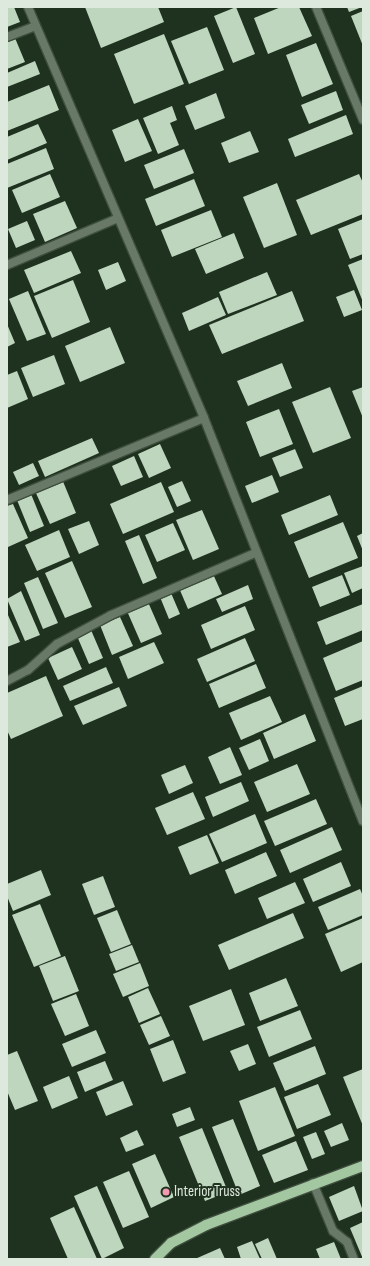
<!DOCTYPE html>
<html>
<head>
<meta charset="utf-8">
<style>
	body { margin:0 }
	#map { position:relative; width:370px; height:1266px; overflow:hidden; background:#1f311f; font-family:"Sofia Sans Condensed",sans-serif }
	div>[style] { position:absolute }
	.building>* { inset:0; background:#bfd6be }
	.roads { filter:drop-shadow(1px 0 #3e4e3d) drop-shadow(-1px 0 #3e4e3d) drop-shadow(0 1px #3e4e3d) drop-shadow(0 -1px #3e4e3d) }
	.street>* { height:8px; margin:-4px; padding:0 4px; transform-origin:4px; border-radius:4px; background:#687967 }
	.primary>* { height:10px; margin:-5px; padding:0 5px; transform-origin:5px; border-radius:5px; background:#a3c7a1 }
	.dots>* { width:11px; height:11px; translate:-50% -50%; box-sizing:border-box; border:2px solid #1f311f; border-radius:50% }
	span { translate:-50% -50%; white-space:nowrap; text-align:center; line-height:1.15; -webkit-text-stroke:4px #1f311f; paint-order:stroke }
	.poi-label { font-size:15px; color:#dee9dd }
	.left { translate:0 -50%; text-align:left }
	.frame { position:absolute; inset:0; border:8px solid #dee9dd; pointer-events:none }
</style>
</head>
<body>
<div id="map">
	<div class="building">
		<i style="clip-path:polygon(7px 7px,14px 7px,20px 22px,7px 27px)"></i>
		<i style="clip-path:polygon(85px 7px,158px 7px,164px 22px,101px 48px)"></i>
		<i style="clip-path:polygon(236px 7px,255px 54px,233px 63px,214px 16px)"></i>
		<i style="clip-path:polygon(281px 7px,299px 7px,312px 36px,268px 54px,254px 18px)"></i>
		<i style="clip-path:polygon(347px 7px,362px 7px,349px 12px)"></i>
		<i style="clip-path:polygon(363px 11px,363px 46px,351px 16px)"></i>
		<i style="clip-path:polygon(207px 27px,224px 70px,189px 84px,171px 41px)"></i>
		<i style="clip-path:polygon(164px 34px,184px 84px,134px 104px,114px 54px)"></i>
		<i style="clip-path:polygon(15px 38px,25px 62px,7px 69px,7px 42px)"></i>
		<i style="clip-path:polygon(316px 43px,333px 84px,302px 97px,286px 55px)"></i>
		<i style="clip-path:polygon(35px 61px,40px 74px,7px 87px,7px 73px)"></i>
		<i style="clip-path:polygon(49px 85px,59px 110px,7px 131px,7px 102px)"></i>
		<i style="clip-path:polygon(336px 91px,343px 110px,309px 124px,301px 105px)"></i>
		<i style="clip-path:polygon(216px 93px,225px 118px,195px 130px,185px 106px)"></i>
		<i style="clip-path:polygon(172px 106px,177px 120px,170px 123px,179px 145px,158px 154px,143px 118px)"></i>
		<i style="clip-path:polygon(346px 115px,353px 134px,295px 157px,288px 139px)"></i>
		<i style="clip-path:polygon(138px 119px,152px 151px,125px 162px,112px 130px)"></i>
		<i style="clip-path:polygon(38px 124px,47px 143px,7px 160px,7px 137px)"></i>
		<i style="clip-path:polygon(250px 131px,259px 152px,229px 163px,221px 143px)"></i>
		<i style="clip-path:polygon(46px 148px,54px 169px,7px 188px,7px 164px)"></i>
		<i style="clip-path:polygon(184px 149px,194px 173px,154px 189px,144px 165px)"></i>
		<i style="clip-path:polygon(50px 174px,60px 197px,22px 213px,12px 190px)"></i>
		<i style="clip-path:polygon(359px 174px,363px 183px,363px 214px,311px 235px,296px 200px)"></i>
		<i style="clip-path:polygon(194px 179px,205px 206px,156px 226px,145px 199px)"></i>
		<i style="clip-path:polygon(277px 183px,297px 235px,264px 248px,243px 197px)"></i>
		<i style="clip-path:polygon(65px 201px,77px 228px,45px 242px,33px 214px)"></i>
		<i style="clip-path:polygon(211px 210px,222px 237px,172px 257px,161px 230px)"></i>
		<i style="clip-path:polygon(363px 219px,363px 254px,350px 259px,338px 229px)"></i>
		<i style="clip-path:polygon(27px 221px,35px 240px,16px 248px,8px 229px)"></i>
		<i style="clip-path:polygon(234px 233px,244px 258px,206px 274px,195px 249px)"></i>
		<i style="clip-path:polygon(71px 251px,81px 273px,34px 293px,24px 270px)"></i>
		<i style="clip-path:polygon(363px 259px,363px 302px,348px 265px)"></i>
		<i style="clip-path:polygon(118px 262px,126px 281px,106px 290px,98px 270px)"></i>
		<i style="clip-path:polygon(267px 272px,277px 295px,228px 314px,219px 292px)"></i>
		<i style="clip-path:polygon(73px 280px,90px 322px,52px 338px,34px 296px)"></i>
		<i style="clip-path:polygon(354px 290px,362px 310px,344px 317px,336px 297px)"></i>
		<i style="clip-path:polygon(28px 291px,46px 334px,27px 341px,9px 299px)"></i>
		<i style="clip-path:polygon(292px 291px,304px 321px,222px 354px,209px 325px)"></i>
		<i style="clip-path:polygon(218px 297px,226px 315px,189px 331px,182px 313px)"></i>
		<i style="clip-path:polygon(7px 324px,15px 343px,7px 347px)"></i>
		<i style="clip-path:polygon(110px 327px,125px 363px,80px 382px,65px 346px)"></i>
		<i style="clip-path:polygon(54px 355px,65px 384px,33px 397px,21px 368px)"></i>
		<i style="clip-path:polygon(282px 363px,292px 388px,248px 406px,237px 381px)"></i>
		<i style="clip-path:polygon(17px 371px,28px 399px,7px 408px,7px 375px)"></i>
		<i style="clip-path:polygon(330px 387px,351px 438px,313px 453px,292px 402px)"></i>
		<i style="clip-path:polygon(363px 387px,363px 418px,352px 391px)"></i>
		<i style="clip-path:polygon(279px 409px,293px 444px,260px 457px,246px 422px)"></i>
		<i style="clip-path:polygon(92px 438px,99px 453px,45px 477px,38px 461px)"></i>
		<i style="clip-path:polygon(160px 444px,171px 468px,149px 478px,138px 454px)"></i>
		<i style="clip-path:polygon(295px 449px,303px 468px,280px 477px,272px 458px)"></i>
		<i style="clip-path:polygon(134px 456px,143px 477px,121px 486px,112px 466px)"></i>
		<i style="clip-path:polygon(33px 463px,39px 476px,19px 485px,13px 472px)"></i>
		<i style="clip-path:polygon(272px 475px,279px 492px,252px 503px,245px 486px)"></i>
		<i style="clip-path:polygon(62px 479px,76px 513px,50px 524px,35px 491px)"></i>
		<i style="clip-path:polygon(182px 481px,191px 501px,177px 507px,168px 487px)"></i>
		<i style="clip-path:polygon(161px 482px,174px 512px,123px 534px,110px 504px)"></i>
		<i style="clip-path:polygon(31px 494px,44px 526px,30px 532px,17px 500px)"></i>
		<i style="clip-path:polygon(330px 495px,338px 515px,289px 535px,281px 515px)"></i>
		<i style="clip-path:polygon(13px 504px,28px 538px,8px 547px,7px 506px)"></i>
		<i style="clip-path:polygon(202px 510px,219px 549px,193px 560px,176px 520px)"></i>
		<i style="clip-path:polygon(89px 521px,99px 545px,79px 554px,68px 529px)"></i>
		<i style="clip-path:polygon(343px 522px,358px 558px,309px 578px,294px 542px)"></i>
		<i style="clip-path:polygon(173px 523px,185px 550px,157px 562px,145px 535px)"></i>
		<i style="clip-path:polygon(59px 530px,70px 557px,37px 571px,25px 545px)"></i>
		<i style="clip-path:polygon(363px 533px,363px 551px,357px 536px)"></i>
		<i style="clip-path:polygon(139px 535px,157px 578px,143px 584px,125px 541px)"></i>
		<i style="clip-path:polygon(72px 561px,92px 607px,65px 618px,45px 573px)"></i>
		<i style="clip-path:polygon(363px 566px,363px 588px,352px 593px,344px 573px)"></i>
		<i style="clip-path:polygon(213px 574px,222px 594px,188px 609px,179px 588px)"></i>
		<i style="clip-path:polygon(342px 575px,350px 595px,320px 607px,312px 587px)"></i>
		<i style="clip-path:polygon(38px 577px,58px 623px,43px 629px,24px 583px)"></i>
		<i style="clip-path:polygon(248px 585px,253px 599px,222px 612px,216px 599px)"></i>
		<i style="clip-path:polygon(21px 591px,40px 635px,25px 641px,7px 599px)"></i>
		<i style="clip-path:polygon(171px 593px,180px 614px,169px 619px,160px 597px)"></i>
		<i style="clip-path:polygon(148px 602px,162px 634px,141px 643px,127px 611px)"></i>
		<i style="clip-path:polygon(363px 604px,363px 630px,326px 645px,317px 622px)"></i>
		<i style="clip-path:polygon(245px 606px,255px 630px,211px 649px,201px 625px)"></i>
		<i style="clip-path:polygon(7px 613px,20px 642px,7px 647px)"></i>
		<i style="clip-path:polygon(120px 617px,133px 646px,112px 655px,100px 625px)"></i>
		<i style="clip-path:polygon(91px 630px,103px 658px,89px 664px,77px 636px)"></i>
		<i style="clip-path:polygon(245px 638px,255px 661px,207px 682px,197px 659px)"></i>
		<i style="clip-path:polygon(363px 641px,363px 680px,336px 691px,323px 658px)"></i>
		<i style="clip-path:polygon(154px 642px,164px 663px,128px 679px,119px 657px)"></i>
		<i style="clip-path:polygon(72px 647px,82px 669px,58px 680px,48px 658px)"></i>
		<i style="clip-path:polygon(256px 664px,266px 688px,219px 708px,209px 684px)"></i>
		<i style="clip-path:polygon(106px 667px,113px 683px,70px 701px,63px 686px)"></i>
		<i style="clip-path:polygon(46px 676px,63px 716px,11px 739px,7px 730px,7px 693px)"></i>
		<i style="clip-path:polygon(363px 686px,363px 719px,345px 726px,334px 698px)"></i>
		<i style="clip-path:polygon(119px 687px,127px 706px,83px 725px,74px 706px)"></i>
		<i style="clip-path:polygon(270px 696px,282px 722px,241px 740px,229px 713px)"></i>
		<i style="clip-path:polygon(305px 714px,316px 741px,274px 759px,263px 733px)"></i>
		<i style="clip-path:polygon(260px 739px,269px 761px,249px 770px,239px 748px)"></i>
		<i style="clip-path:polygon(230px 747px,242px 775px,220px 784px,208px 757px)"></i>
		<i style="clip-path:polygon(297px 764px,310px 794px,267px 812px,254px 782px)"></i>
		<i style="clip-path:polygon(185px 765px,193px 783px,169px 794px,161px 775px)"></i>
		<i style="clip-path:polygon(241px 782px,249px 801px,213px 817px,205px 797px)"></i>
		<i style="clip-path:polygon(193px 792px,205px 819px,167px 835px,155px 808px)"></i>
		<i style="clip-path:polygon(316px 799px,327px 824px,275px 846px,264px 821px)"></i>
		<i style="clip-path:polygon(255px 814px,267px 843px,222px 862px,209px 834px)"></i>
		<i style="clip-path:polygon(332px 827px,342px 850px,290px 873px,280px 850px)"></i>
		<i style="clip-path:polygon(207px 835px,219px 863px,190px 875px,178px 847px)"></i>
		<i style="clip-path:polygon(266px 852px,277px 876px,235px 894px,225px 870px)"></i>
		<i style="clip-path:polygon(341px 862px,351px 886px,313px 902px,303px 879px)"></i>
		<i style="clip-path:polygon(41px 870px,51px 895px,13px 911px,7px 896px,7px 884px)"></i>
		<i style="clip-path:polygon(103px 876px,115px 907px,94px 915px,82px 884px)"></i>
		<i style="clip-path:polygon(295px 882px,305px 903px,267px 919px,258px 898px)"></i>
		<i style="clip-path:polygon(360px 889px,363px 896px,363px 915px,328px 930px,318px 907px)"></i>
		<i style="clip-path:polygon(40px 904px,61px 956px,34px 967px,12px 915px)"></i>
		<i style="clip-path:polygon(117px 910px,131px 944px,111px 952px,97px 918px)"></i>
		<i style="clip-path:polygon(293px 913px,304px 938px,229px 970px,218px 945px)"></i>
		<i style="clip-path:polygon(363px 918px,363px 962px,341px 972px,325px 934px)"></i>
		<i style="clip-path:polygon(132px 945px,139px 962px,116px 971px,109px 954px)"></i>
		<i style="clip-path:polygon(65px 956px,79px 991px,53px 1001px,39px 966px)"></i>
		<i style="clip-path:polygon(140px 963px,149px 986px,123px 997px,113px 974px)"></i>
		<i style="clip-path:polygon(286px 978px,298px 1006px,260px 1021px,249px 993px)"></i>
		<i style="clip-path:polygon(148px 988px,160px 1014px,139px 1023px,128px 997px)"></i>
		<i style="clip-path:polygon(231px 989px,245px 1025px,203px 1041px,189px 1006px)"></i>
		<i style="clip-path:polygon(76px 994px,89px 1026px,65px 1036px,51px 1004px)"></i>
		<i style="clip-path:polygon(300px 1010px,312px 1039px,269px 1057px,257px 1027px)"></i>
		<i style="clip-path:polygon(161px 1016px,170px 1036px,149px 1045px,140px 1025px)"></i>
		<i style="clip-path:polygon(96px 1030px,106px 1053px,72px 1067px,62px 1044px)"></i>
		<i style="clip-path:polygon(173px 1040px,186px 1073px,163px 1082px,150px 1049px)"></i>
		<i style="clip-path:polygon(248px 1044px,256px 1064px,239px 1071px,230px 1051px)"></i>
		<i style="clip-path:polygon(315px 1046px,326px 1074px,285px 1091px,273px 1063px)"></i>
		<i style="clip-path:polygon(17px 1051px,38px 1101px,15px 1110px,7px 1091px,7px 1055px)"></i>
		<i style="clip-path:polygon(105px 1061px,113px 1080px,85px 1092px,77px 1072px)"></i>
		<i style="clip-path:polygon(363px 1069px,363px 1126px,343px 1077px)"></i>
		<i style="clip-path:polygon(69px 1076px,78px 1098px,52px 1109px,43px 1087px)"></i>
		<i style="clip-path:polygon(123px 1081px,133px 1105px,106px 1116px,96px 1092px)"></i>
		<i style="clip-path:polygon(318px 1084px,331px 1115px,297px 1129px,284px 1097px)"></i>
		<i style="clip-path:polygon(275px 1087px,295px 1136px,258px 1151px,239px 1101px)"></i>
		<i style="clip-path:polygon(190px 1107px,195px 1120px,177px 1127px,172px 1114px)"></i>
		<i style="clip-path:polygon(233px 1119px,260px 1186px,239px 1195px,212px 1127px)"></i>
		<i style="clip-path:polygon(342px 1123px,349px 1140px,331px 1147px,324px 1131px)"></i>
		<i style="clip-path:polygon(202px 1128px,228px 1192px,205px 1201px,179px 1137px)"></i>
		<i style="clip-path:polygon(137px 1130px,144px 1145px,126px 1152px,120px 1138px)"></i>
		<i style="clip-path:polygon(316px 1132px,325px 1154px,312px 1159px,303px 1137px)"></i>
		<i style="clip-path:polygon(296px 1141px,308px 1170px,274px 1183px,262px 1155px)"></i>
		<i style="clip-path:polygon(155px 1154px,174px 1197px,151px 1208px,132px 1164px)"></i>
		<i style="clip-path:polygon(129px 1171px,149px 1217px,123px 1228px,103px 1182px)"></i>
		<i style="clip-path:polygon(97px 1186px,124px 1248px,102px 1259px,74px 1196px)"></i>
		<i style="clip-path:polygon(354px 1186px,363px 1211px,339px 1221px,329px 1197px)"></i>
		<i style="clip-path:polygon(74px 1207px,97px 1259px,68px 1259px,50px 1218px)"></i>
		<i style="clip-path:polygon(363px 1222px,363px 1259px,350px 1228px)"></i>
		<i style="clip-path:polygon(268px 1238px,277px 1259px,262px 1259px,255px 1244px)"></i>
		<i style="clip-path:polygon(252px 1241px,260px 1259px,241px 1259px,237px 1247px)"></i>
		<i style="clip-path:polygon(334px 1242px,341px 1259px,320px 1259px,316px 1249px)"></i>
		<i style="clip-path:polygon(220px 1248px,225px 1259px,195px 1259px)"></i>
	</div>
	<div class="roads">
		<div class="street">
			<i style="left:28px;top:7px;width:447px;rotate:66.8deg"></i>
			<i style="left:204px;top:418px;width:433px;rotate:68.5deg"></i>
			<i style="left:316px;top:7px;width:122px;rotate:67.4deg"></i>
			<i style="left:7px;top:37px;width:30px;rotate:-21deg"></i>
			<i style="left:7px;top:265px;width:118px;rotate:-22.9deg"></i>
			<i style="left:7px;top:500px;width:213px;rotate:-22.6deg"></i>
			<i style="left:7px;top:681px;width:24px;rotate:-28deg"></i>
			<i style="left:28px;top:670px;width:39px;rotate:-42deg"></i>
			<i style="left:57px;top:644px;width:61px;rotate:-28.2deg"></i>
			<i style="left:111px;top:615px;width:157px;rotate:-23.3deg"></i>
			<i style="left:313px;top:1183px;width:52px;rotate:67.4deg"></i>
			<i style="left:333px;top:1231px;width:18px;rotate:38deg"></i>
			<i style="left:347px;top:1242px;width:18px;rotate:68deg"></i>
		</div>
		<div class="primary">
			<i style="left:155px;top:1259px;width:23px;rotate:-45deg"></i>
			<i style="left:171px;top:1243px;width:39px;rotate:-27deg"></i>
			<i style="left:206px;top:1225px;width:168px;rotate:-20.6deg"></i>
		</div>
	</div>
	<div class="dots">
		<i style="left:166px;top:1192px;background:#f19ab0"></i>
	</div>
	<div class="poi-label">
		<span class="left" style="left:174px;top:1192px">Interior Truss</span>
	</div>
	<div class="frame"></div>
</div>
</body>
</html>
